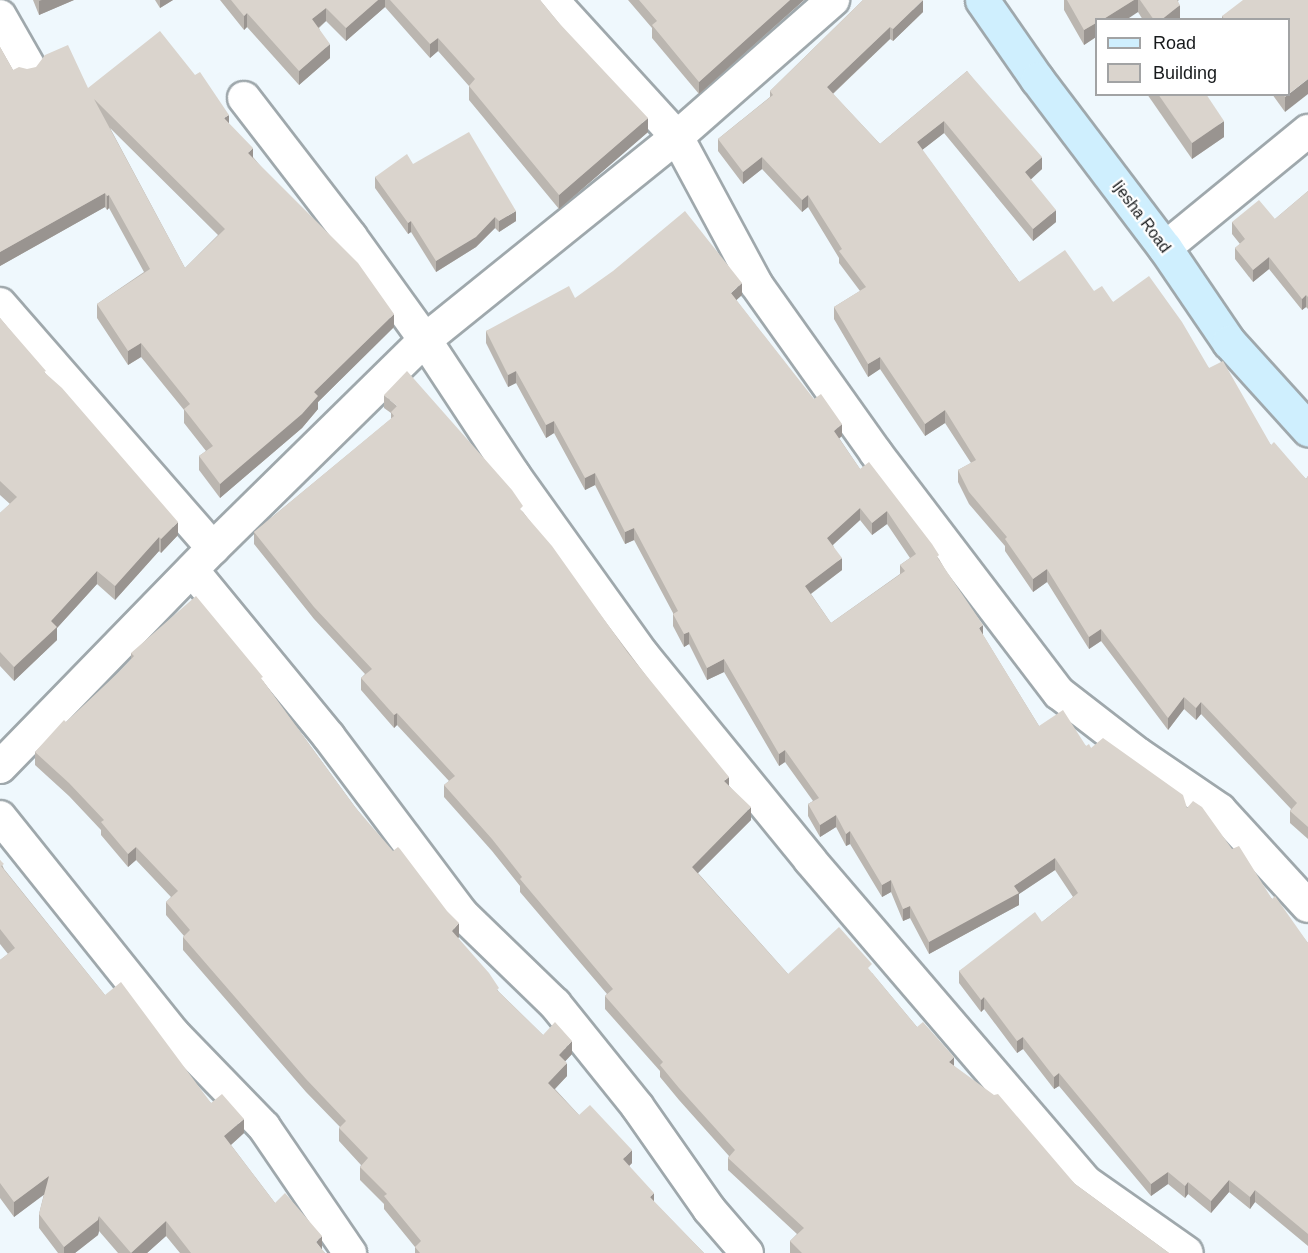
<!DOCTYPE html>
<html>
<head>
<meta charset="utf-8">
<style>
	body { margin:0 }
	#map { position:relative; width:1308px; height:1253px; overflow:hidden; background:#eff8fd; font-family:Helvetica,sans-serif }
	div>[style] { position:absolute }
	.roads { filter:drop-shadow(2px 0 #9fa8ac) drop-shadow(-2px 0 #9fa8ac) drop-shadow(0 2px #9fa8ac) drop-shadow(0 -2px #9fa8ac) }
	.minor>* { height:32px; margin:-16px; padding:0 16px; transform-origin:16px; border-radius:16px; background:#fff }
	.secondary>* { height:33px; margin:-16.5px; padding:0 16.5px; transform-origin:16.5px; border-radius:16.5px; background:#cfeffe }
	.wall>* { inset:0; background:#bbb6b0 }
	.shaded-wall>* { inset:0; background:#999490 }
	.building>* { inset:0; background:#dad4cd }
	span { translate:-50% -50%; white-space:nowrap; text-align:center; line-height:1.15; -webkit-text-stroke:4.5px #fff; paint-order:stroke }
	.street-label { font-size:16px; color:#171a1c }
	.legend { position:absolute; left:1095px; top:18px; width:195px; height:78px; box-sizing:border-box; background:#fff; border:2px solid #a2a3a4; margin:0; padding:8px 10px; list-style:none; font-size:18px; color:#171a1c }
	.legend li { display:flex; align-items:center; gap:12px; height:30px }
	.legend b { width:30px; border:2px solid #a2a3a4 }
</style>
</head>
<body>
<div id="map">
	<div class="roads">
		<div class="minor">
			<i style="left:552px;top:0;width:185px;rotate:47.6deg"></i>
			<i style="left:677px;top:137px;width:167px;rotate:61.7deg"></i>
			<i style="left:756px;top:284px;width:207px;rotate:54.6deg"></i>
			<i style="left:876px;top:453px;width:302px;rotate:52.7deg"></i>
			<i style="left:1059px;top:693px;width:100px;rotate:37.7deg"></i>
			<i style="left:1138px;top:754px;width:99px;rotate:34.3deg"></i>
			<i style="left:1220px;top:810px;width:130px;rotate:47.5deg"></i>
			<i style="left:0;top:16px;width:56px;rotate:60.3deg"></i>
			<i style="left:244px;top:98px;width:175px;rotate:52.4deg"></i>
			<i style="left:351px;top:237px;width:127px;rotate:54.3deg"></i>
			<i style="left:425px;top:340px;width:162px;rotate:56.6deg"></i>
			<i style="left:514px;top:475px;width:221px;rotate:54.4deg"></i>
			<i style="left:643px;top:655px;width:264px;rotate:50.8deg"></i>
			<i style="left:810px;top:860px;width:424px;rotate:49.4deg"></i>
			<i style="left:1086px;top:1182px;width:123px;rotate:35.1deg"></i>
			<i style="left:1165px;top:248px;width:185px;rotate:-39.3deg"></i>
			<i style="left:0;top:304px;width:324px;rotate:48.9deg"></i>
			<i style="left:192px;top:570px;width:216px;rotate:50.6deg"></i>
			<i style="left:329px;top:737px;width:220px;rotate:53.1deg"></i>
			<i style="left:461px;top:913px;width:131px;rotate:44.1deg"></i>
			<i style="left:555px;top:1004px;width:131px;rotate:51.2deg"></i>
			<i style="left:637px;top:1106px;width:126px;rotate:55deg"></i>
			<i style="left:709px;top:1209px;width:58px;rotate:49.2deg"></i>
			<i style="left:0;top:767px;width:305px;rotate:-45.8deg"></i>
			<i style="left:213px;top:548px;width:297px;rotate:-44.5deg"></i>
			<i style="left:425px;top:340px;width:324px;rotate:-38.9deg"></i>
			<i style="left:677px;top:137px;width:208px;rotate:-41.3deg"></i>
			<i style="left:0;top:817px;width:278px;rotate:51.3deg"></i>
			<i style="left:174px;top:1034px;width:129px;rotate:45.9deg"></i>
			<i style="left:264px;top:1127px;width:153px;rotate:55.7deg"></i>
		</div>
		<div class="secondary">
			<i style="left:982px;top:0;width:96px;rotate:55.2deg"></i>
			<i style="left:1037px;top:79px;width:212px;rotate:52.9deg"></i>
			<i style="left:1165px;top:248px;width:114px;rotate:55.8deg"></i>
			<i style="left:1229px;top:342px;width:118px;rotate:47.8deg"></i>
		</div>
	</div>
	<div class="wall">
		<i style="clip-path:polygon(33px 0,74px 0,39px 15px)"></i>
		<i style="clip-path:polygon(155px 0,173px 0,160px 8px)"></i>
		<i style="clip-path:polygon(220px 0,540px 0,648px 132px,559px 209px,469px 100px,469px 86px,438px 51px,430px 58px,385px 7px,346px 41px,326px 21px,319px 28px,330px 58px,299px 85px,247px 27px,244px 30px)"></i>
		<i style="clip-path:polygon(628px 0,804px 0,699px 94px,652px 38px,652px 28px)"></i>
		<i style="clip-path:polygon(863px 0,923px 12px,893px 41px,890px 39px,833px 94px,880px 144px,967px 71px,1042px 169px,1030px 179px,1056px 222px,1033px 241px,944px 133px,922px 150px,1019px 282px,1094px 291px,1113px 302px,1209px 368px,1271px 445px,1306px 479px,1308px 476px,1308px 839px,1290px 823px,1290px 811px,1291px 809px,1201px 714px,1196px 720px,1184px 709px,1168px 730px,1101px 641px,1089px 649px,1047px 582px,1033px 592px,1005px 551px,1005px 546px,969px 504px,958px 482px,958px 470px,971px 463px,945px 423px,925px 436px,880px 369px,868px 377px,834px 319px,834px 307px,860px 291px,839px 263px,839px 258px,808px 207px,802px 212px,762px 169px,743px 184px,718px 151px,718px 139px,770px 97px,770px 91px)"></i>
		<i style="clip-path:polygon(1064px 0,1179px 0,1178px 1px,1180px 19px,1143px 20px,1138px 12px,1096px 20px,1096px 37px,1084px 45px,1064px 10px)"></i>
		<i style="clip-path:polygon(1308px 0,1285px 112px,1272px 94px,1288px 94px,1288px 20px,1222px 20px,1222px 16px)"></i>
		<i style="clip-path:polygon(evenodd,0 47px,13px 70px,229px 124px,253px 157px,394px 327px,318px 402px,318px 409px,302px 428px,220px 498px,199px 470px,199px 456px,206px 451px,184px 423px,184px 410px,141px 357px,128px 365px,97px 318px,97px 304px,144px 272px,109px 208px,107px 210px,105px 207px,0 266px,0 47px,110px 128px,218px 235px,185px 268px,110px 128px)"></i>
		<i style="clip-path:polygon(1147px 94px,1206px 94px,1224px 137px,1192px 159px)"></i>
		<i style="clip-path:polygon(413px 164px,516px 221px,499px 232px,495px 228px,476px 247px,436px 272px,411px 232px,408px 234px,375px 188px,375px 177px)"></i>
		<i style="clip-path:polygon(1308px 191px,1308px 309px,1306px 307px,1302px 310px,1269px 269px,1253px 282px,1235px 259px,1235px 248px,1240px 244px,1232px 234px,1232px 222px,1275px 219px)"></i>
		<i style="clip-path:polygon(evenodd,742px 295px,736px 300px,842px 436px,839px 438px,860px 469px,939px 559px,983px 635px,1039px 726px,1091px 748px,1187px 808px,1232px 849px,1272px 899px,1308px 943px,1308px 1246px,1255px 1202px,1250px 1209px,1229px 1192px,1211px 1213px,1188px 1194px,1185px 1198px,1168px 1184px,1151px 1196px,1059px 1086px,1054px 1089px,1023px 1049px,1017px 1053px,984px 1009px,981px 1012px,959px 983px,959px 971px,1042px 922px,1073px 897px,1055px 870px,1019px 894px,1019px 905px,929px 954px,910px 918px,903px 921px,891px 892px,882px 897px,850px 844px,846px 846px,836px 827px,820px 837px,808px 816px,808px 804px,813px 801px,785px 762px,779px 766px,724px 672px,707px 680px,689px 644px,684px 647px,673px 626px,673px 613px,634px 540px,625px 544px,595px 485px,585px 490px,554px 433px,546px 438px,516px 383px,508px 387px,486px 343px,486px 331px,575px 298px,742px 295px,860px 520px,872px 535px,887px 524px,910px 558px,900px 565px,900px 574px,831px 623px,811px 594px,842px 570px,833px 545px,860px 520px)"></i>
		<i style="clip-path:polygon(0 318px,178px 535px,161px 553px,159px 551px,115px 600px,97px 584px,57px 628px,57px 640px,14px 681px,0 666px,0 513px,10px 504px,0 495px)"></i>
		<i style="clip-path:polygon(384px 395px,523px 512px,729px 786px,751px 820px,698px 873px,788px 974px,872px 973px,917px 1027px,954px 1066px,1075px 1184px,1169px 1253px,790px 1253px,790px 1241px,797px 1234px,728px 1170px,728px 1158px,729px 1156px,679px 1100px,660px 1077px,660px 1071px,605px 1009px,605px 996px,607px 994px,520px 892px,520px 886px,492px 851px,444px 797px,444px 785px,449px 781px,397px 725px,394px 728px,361px 690px,361px 678px,365px 674px,314px 619px,254px 544px,254px 532px,391px 419px,391px 413px,384px 408px)"></i>
		<i style="clip-path:polygon(131px 653px,263px 681px,355px 807px,459px 937px,458px 938px,499px 992px,543px 1035px,572px 1054px,565px 1061px,567px 1076px,555px 1089px,579px 1115px,632px 1163px,629px 1166px,654px 1202px,704px 1253px,415px 1253px,415px 1247px,384px 1209px,384px 1204px,360px 1180px,360px 1167px,361px 1165px,339px 1141px,339px 1128px,340px 1127px,306px 1092px,183px 950px,183px 937px,184px 936px,166px 915px,166px 902px,171px 897px,136px 860px,128px 867px,101px 835px,101px 830px,69px 796px,35px 765px,35px 752px,120px 671px,131px 660px)"></i>
		<i style="clip-path:polygon(0 860px,4px 869px,105px 995px,211px 1103px,244px 1133px,231px 1145px,275px 1203px,325px 1253px,180px 1253px,166px 1236px,147px 1253px,118px 1253px,99px 1231px,98px 1235px,75px 1253px,58px 1253px,39px 1228px,39px 1214px,44px 1194px,14px 1217px,0 1198px,0 960px,8px 954px,0 944px)"></i>
	</div>
	<div class="shaded-wall">
		<i style="clip-path:polygon(42px 0,74px 0,39px 15px,39px 1px)"></i>
		<i style="clip-path:polygon(160px 0,173px 0,160px 8px)"></i>
		<i style="clip-path:polygon(378px 0,385px 0,385px 7px,346px 41px,346px 28px)"></i>
		<i style="clip-path:polygon(790px 0,804px 0,699px 94px,699px 82px)"></i>
		<i style="clip-path:polygon(923px 0,923px 12px,893px 41px,893px 29px)"></i>
		<i style="clip-path:polygon(1134px 0,1138px 0,1138px 12px,1126px 20px,1102px 20px)"></i>
		<i style="clip-path:polygon(1180px 5px,1180px 19px,1161px 20px)"></i>
		<i style="clip-path:polygon(326px 8px,326px 21px,312px 33px,312px 19px)"></i>
		<i style="clip-path:polygon(247px 13px,247px 27px,244px 30px,244px 16px)"></i>
		<i style="clip-path:polygon(1096px 23px,1096px 37px,1084px 45px,1084px 30px)"></i>
		<i style="clip-path:polygon(890px 27px,890px 39px,827px 99px,827px 87px)"></i>
		<i style="clip-path:polygon(438px 38px,438px 51px,430px 58px,430px 44px)"></i>
		<i style="clip-path:polygon(330px 44px,330px 58px,299px 85px,299px 71px)"></i>
		<i style="clip-path:polygon(1308px 79px,1308px 94px,1285px 112px,1285px 97px)"></i>
		<i style="clip-path:polygon(229px 115px,229px 128px,224px 118px)"></i>
		<i style="clip-path:polygon(648px 118px,648px 132px,559px 209px,559px 195px)"></i>
		<i style="clip-path:polygon(944px 121px,944px 133px,917px 154px,917px 142px)"></i>
		<i style="clip-path:polygon(1224px 121px,1224px 137px,1192px 159px,1192px 143px)"></i>
		<i style="clip-path:polygon(253px 148px,253px 162px,248px 153px)"></i>
		<i style="clip-path:polygon(762px 157px,762px 169px,743px 184px,743px 172px)"></i>
		<i style="clip-path:polygon(1042px 157px,1042px 169px,1025px 185px,1025px 172px)"></i>
		<i style="clip-path:polygon(105px 193px,105px 207px,0 266px,0 252px)"></i>
		<i style="clip-path:polygon(109px 195px,109px 208px,107px 210px,107px 196px)"></i>
		<i style="clip-path:polygon(808px 195px,808px 207px,802px 212px,802px 200px)"></i>
		<i style="clip-path:polygon(1056px 210px,1056px 222px,1033px 241px,1033px 229px)"></i>
		<i style="clip-path:polygon(516px 211px,516px 221px,499px 232px,499px 221px)"></i>
		<i style="clip-path:polygon(495px 217px,495px 228px,476px 247px,436px 272px,436px 261px)"></i>
		<i style="clip-path:polygon(411px 221px,411px 232px,408px 234px,408px 223px)"></i>
		<i style="clip-path:polygon(1269px 257px,1269px 269px,1253px 282px,1253px 270px)"></i>
		<i style="clip-path:polygon(742px 283px,742px 295px,731px 305px,731px 293px)"></i>
		<i style="clip-path:polygon(1306px 295px,1306px 307px,1302px 310px,1302px 299px)"></i>
		<i style="clip-path:polygon(394px 314px,394px 327px,318px 402px,318px 409px,302px 428px,220px 498px,220px 484px)"></i>
		<i style="clip-path:polygon(141px 343px,141px 357px,128px 365px,128px 351px)"></i>
		<i style="clip-path:polygon(880px 357px,880px 369px,868px 377px,868px 364px)"></i>
		<i style="clip-path:polygon(516px 371px,516px 383px,508px 387px,508px 375px)"></i>
		<i style="clip-path:polygon(945px 410px,945px 423px,925px 436px,925px 424px)"></i>
		<i style="clip-path:polygon(554px 421px,554px 433px,546px 438px,546px 425px)"></i>
		<i style="clip-path:polygon(842px 424px,842px 436px,834px 443px,834px 431px)"></i>
		<i style="clip-path:polygon(595px 473px,595px 485px,585px 490px,585px 478px)"></i>
		<i style="clip-path:polygon(860px 508px,860px 520px,827px 550px,827px 538px)"></i>
		<i style="clip-path:polygon(887px 511px,887px 524px,872px 535px,872px 523px)"></i>
		<i style="clip-path:polygon(178px 522px,178px 535px,161px 553px,161px 539px)"></i>
		<i style="clip-path:polygon(634px 528px,634px 540px,625px 544px,625px 532px)"></i>
		<i style="clip-path:polygon(159px 537px,159px 551px,115px 600px,115px 586px)"></i>
		<i style="clip-path:polygon(842px 558px,842px 570px,805px 598px,805px 586px)"></i>
		<i style="clip-path:polygon(1047px 569px,1047px 582px,1033px 592px,1033px 579px)"></i>
		<i style="clip-path:polygon(97px 571px,97px 584px,57px 628px,57px 640px,14px 681px,14px 667px,51px 621px)"></i>
		<i style="clip-path:polygon(983px 625px,983px 637px,979px 628px)"></i>
		<i style="clip-path:polygon(1101px 629px,1101px 641px,1089px 649px,1089px 637px)"></i>
		<i style="clip-path:polygon(689px 632px,689px 644px,684px 647px,684px 634px)"></i>
		<i style="clip-path:polygon(724px 659px,724px 672px,707px 680px,707px 668px)"></i>
		<i style="clip-path:polygon(1184px 697px,1184px 709px,1168px 730px,1168px 718px)"></i>
		<i style="clip-path:polygon(1201px 702px,1201px 714px,1196px 720px,1196px 708px)"></i>
		<i style="clip-path:polygon(397px 713px,397px 725px,394px 728px,394px 715px)"></i>
		<i style="clip-path:polygon(785px 750px,785px 762px,779px 766px,779px 754px)"></i>
		<i style="clip-path:polygon(729px 777px,729px 790px,724px 781px)"></i>
		<i style="clip-path:polygon(751px 807px,751px 820px,692px 879px,692px 867px)"></i>
		<i style="clip-path:polygon(836px 815px,836px 827px,820px 837px,820px 825px)"></i>
		<i style="clip-path:polygon(850px 831px,850px 844px,846px 846px,846px 834px)"></i>
		<i style="clip-path:polygon(136px 847px,136px 860px,128px 867px,128px 854px)"></i>
		<i style="clip-path:polygon(1055px 858px,1055px 870px,1019px 894px,1019px 905px,929px 954px,929px 942px)"></i>
		<i style="clip-path:polygon(891px 880px,891px 892px,882px 897px,882px 885px)"></i>
		<i style="clip-path:polygon(910px 906px,910px 918px,903px 921px,903px 909px)"></i>
		<i style="clip-path:polygon(459px 923px,459px 937px,452px 944px,452px 931px)"></i>
		<i style="clip-path:polygon(984px 997px,984px 1009px,981px 1012px,981px 1000px)"></i>
		<i style="clip-path:polygon(1023px 1037px,1023px 1049px,1017px 1053px,1017px 1041px)"></i>
		<i style="clip-path:polygon(572px 1041px,572px 1054px,559px 1068px,559px 1055px)"></i>
		<i style="clip-path:polygon(954px 1057px,954px 1070px,949px 1062px)"></i>
		<i style="clip-path:polygon(567px 1063px,567px 1076px,548px 1096px,548px 1083px)"></i>
		<i style="clip-path:polygon(1059px 1073px,1059px 1086px,1054px 1089px,1054px 1077px)"></i>
		<i style="clip-path:polygon(244px 1119px,244px 1133px,224px 1151px,224px 1136px)"></i>
		<i style="clip-path:polygon(632px 1150px,632px 1163px,623px 1172px,623px 1159px)"></i>
		<i style="clip-path:polygon(1168px 1172px,1168px 1184px,1151px 1196px,1151px 1184px)"></i>
		<i style="clip-path:polygon(49px 1176px,49px 1191px,14px 1217px,14px 1202px)"></i>
		<i style="clip-path:polygon(1229px 1180px,1229px 1192px,1211px 1213px,1211px 1201px)"></i>
		<i style="clip-path:polygon(1188px 1182px,1188px 1194px,1185px 1198px,1185px 1186px)"></i>
		<i style="clip-path:polygon(1255px 1190px,1255px 1202px,1250px 1209px,1250px 1197px)"></i>
		<i style="clip-path:polygon(654px 1193px,654px 1206px,650px 1197px)"></i>
		<i style="clip-path:polygon(99px 1216px,99px 1231px,98px 1235px,75px 1253px,64px 1253px,64px 1247px)"></i>
		<i style="clip-path:polygon(166px 1221px,166px 1236px,147px 1253px,131px 1253px)"></i>
		<i style="clip-path:polygon(322px 1236px,322px 1250px,316px 1242px)"></i>
	</div>
	<div class="building">
		<i style="clip-path:polygon(231px 0,378px 0,346px 28px,326px 8px,312px 19px,330px 44px,299px 71px,247px 13px,244px 16px)"></i>
		<i style="clip-path:polygon(390px 0,540px 0,559px 23px,648px 118px,559px 195px,469px 86px,475px 79px,438px 38px,430px 44px)"></i>
		<i style="clip-path:polygon(639px 0,790px 0,699px 82px,652px 25px,657px 21px)"></i>
		<i style="clip-path:polygon(863px 0,923px 0,893px 29px,890px 27px,827px 87px,880px 144px,967px 71px,1042px 157px,1025px 172px,1056px 210px,1033px 229px,944px 121px,917px 142px,1019px 282px,1065px 250px,1094px 291px,1102px 286px,1113px 302px,1149px 276px,1182px 322px,1209px 368px,1223px 361px,1271px 445px,1274px 442px,1306px 479px,1308px 476px,1308px 827px,1290px 811px,1297px 803px,1201px 702px,1196px 708px,1184px 697px,1168px 718px,1101px 629px,1089px 637px,1047px 569px,1033px 579px,1005px 539px,1007px 537px,969px 492px,958px 470px,976px 460px,945px 410px,925px 424px,880px 357px,868px 364px,834px 307px,866px 287px,839px 251px,842px 249px,808px 195px,802px 200px,762px 157px,743px 172px,718px 139px,773px 95px,770px 91px)"></i>
		<i style="clip-path:polygon(1067px 0,1134px 0,1102px 20px,1096px 20px,1096px 23px,1084px 30px)"></i>
		<i style="clip-path:polygon(1140px 0,1177px 0,1180px 5px,1161px 20px,1154px 20px)"></i>
		<i style="clip-path:polygon(1243px 0,1308px 0,1308px 79px,1285px 97px,1283px 94px,1288px 94px,1288px 20px,1225px 20px,1222px 16px)"></i>
		<i style="clip-path:polygon(evenodd,160px 31px,195px 75px,200px 72px,229px 115px,224px 118px,253px 148px,248px 153px,358px 263px,394px 314px,314px 392px,318px 396px,302px 414px,220px 484px,199px 456px,213px 446px,184px 409px,190px 404px,141px 343px,128px 351px,97px 304px,150px 269px,109px 195px,107px 196px,105px 193px,0 252px,0 47px,13px 70px,19px 67px,27px 69px,36px 67px,45px 55px,68px 45px,88px 88px,160px 31px,94px 99px,225px 229px,185px 268px,94px 99px)"></i>
		<i style="clip-path:polygon(1158px 94px,1206px 94px,1224px 121px,1192px 143px)"></i>
		<i style="clip-path:polygon(469px 132px,516px 211px,499px 221px,495px 217px,476px 237px,436px 261px,411px 221px,408px 223px,375px 177px,407px 154px,413px 164px)"></i>
		<i style="clip-path:polygon(1308px 191px,1308px 297px,1306px 295px,1302px 299px,1269px 257px,1253px 270px,1235px 248px,1245px 239px,1232px 222px,1259px 200px,1275px 219px)"></i>
		<i style="clip-path:polygon(evenodd,685px 211px,742px 283px,731px 293px,814px 399px,821px 394px,842px 424px,834px 431px,860px 469px,869px 462px,932px 544px,939px 555px,937px 557px,983px 625px,979px 628px,1039px 726px,1063px 710px,1086px 746px,1089px 744px,1091px 748px,1103px 738px,1183px 795px,1187px 808px,1193px 801px,1202px 807px,1232px 849px,1239px 846px,1272px 899px,1275px 896px,1308px 943px,1308px 1234px,1255px 1190px,1250px 1197px,1229px 1180px,1211px 1201px,1188px 1182px,1185px 1186px,1168px 1172px,1151px 1184px,1059px 1073px,1054px 1077px,1023px 1037px,1017px 1041px,984px 997px,981px 1000px,959px 971px,1035px 912px,1042px 922px,1078px 893px,1055px 858px,1014px 886px,1019px 893px,929px 942px,910px 906px,903px 909px,891px 880px,882px 885px,850px 831px,846px 834px,836px 815px,820px 825px,808px 804px,819px 798px,785px 750px,779px 754px,724px 659px,707px 668px,689px 632px,684px 634px,673px 614px,678px 611px,634px 528px,625px 532px,595px 473px,585px 478px,554px 421px,546px 425px,516px 371px,508px 375px,486px 331px,569px 286px,575px 298px,613px 271px,685px 211px,860px 508px,872px 523px,887px 511px,916px 554px,900px 565px,905px 571px,831px 623px,805px 586px,842px 558px,827px 538px,860px 508px)"></i>
		<i style="clip-path:polygon(0 318px,46px 371px,44px 372px,62px 388px,178px 522px,161px 539px,159px 537px,115px 586px,97px 571px,51px 621px,57px 627px,14px 667px,0 652px,0 513px,17px 497px,0 481px)"></i>
		<i style="clip-path:polygon(407px 371px,512px 490px,523px 506px,520px 509px,552px 546px,628px 653px,729px 777px,724px 781px,751px 807px,692px 867px,788px 974px,839px 927px,872px 964px,868px 968px,917px 1027px,923px 1022px,954px 1057px,949px 1062px,994px 1095px,998px 1094px,1075px 1184px,1169px 1253px,802px 1253px,790px 1241px,804px 1228px,728px 1158px,735px 1150px,679px 1088px,660px 1065px,663px 1062px,605px 996px,613px 989px,520px 879px,522px 877px,492px 839px,444px 785px,455px 776px,397px 713px,394px 715px,361px 678px,372px 669px,314px 607px,254px 532px,394px 416px,391px 412px,397px 406px,384px 395px)"></i>
		<i style="clip-path:polygon(196px 596px,263px 677px,261px 678px,355px 807px,393px 851px,398px 847px,400px 849px,447px 911px,459px 923px,452px 931px,489px 973px,499px 988px,497px 990px,543px 1035px,555px 1022px,572px 1041px,559px 1055px,567px 1063px,548px 1083px,579px 1115px,590px 1105px,632px 1150px,623px 1159px,654px 1193px,650px 1197px,704px 1253px,420px 1253px,415px 1247px,421px 1241px,384px 1196px,387px 1194px,360px 1167px,368px 1158px,339px 1128px,346px 1121px,306px 1079px,183px 937px,190px 930px,166px 902px,178px 891px,136px 847px,128px 854px,101px 822px,104px 820px,69px 783px,35px 752px,64px 720px,66px 722px,120px 671px,134px 656px,131px 653px)"></i>
		<i style="clip-path:polygon(0 860px,4px 864px,1px 866px,105px 995px,121px 982px,211px 1103px,222px 1094px,244px 1119px,224px 1136px,275px 1203px,285px 1193px,322px 1236px,316px 1242px,325px 1253px,191px 1253px,166px 1221px,131px 1253px,99px 1216px,98px 1220px,64px 1247px,39px 1214px,49px 1176px,14px 1202px,0 1183px,0 960px,15px 948px,0 929px)"></i>
	</div>
	<div class="street-label">
		<span style="left:1141px;top:217px;rotate:53deg">Ijesha Road</span>
	</div>
	<ul class="legend">
	<li><b style="height:8px;background:#cfeffe"></b>Road</li>
	<li><b style="height:16px;background:#dad4cd"></b>Building</li>
	</ul>
</div>
</body>
</html>
